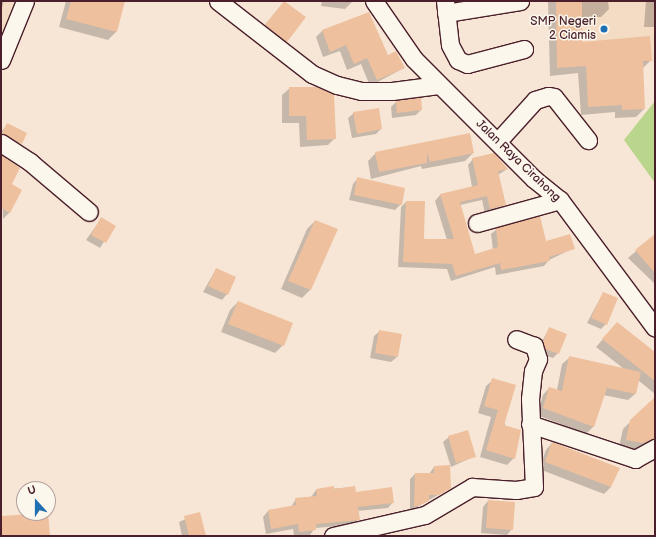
<!DOCTYPE html>
<html>
<head>
<meta charset="utf-8">
<style>
	body { margin:0 }
	#map { position:relative; width:656px; height:537px; overflow:hidden; background:#f7e6d5; font-family:"Balsamiq Sans",sans-serif }
	div>[style] { position:absolute }
	.built>* { inset:0; background:#f4dbc4 }
	.green>* { inset:0; background:#bad58c }
	.shadow>* { inset:0; background:#0003 }
	.building>* { inset:0; background:#eec09e }
	.roads { filter:drop-shadow(1px 0 #4a1f2b) drop-shadow(-1px 0 #4a1f2b) drop-shadow(0 1px #4a1f2b) drop-shadow(0 -1px #4a1f2b) }
	.minor>* { height:17px; margin:-8.5px; padding:0 8.5px; transform-origin:8.5px; border-radius:8.5px; background:#fbf7ec }
	.dots>* { width:11px; height:11px; translate:-50% -50%; box-sizing:border-box; border:2px solid #fbf7ec; border-radius:50% }
	span { translate:-50% -50%; white-space:nowrap; text-align:center; line-height:1.15; -webkit-text-stroke:3px #fbf7ec; paint-order:stroke }
	.poi-label { font-size:12px; color:#4a1f2b }
	.right { translate:-100% -50%; text-align:right }
	.street-label { font-size:12px; color:#4a1f2b }
	.frame { position:absolute; inset:0; border:2px solid #4a1f2b; pointer-events:none }
	.north { position:absolute; left:16px; top:481px; width:40px; height:40px; box-sizing:border-box; background:#fbf7ec; border:1px solid #b4a19f; border-radius:50%; rotate:339deg; font-size:11px; font-weight:700; line-height:16px; text-align:center; color:#4a1f2b }
	.north::after { content:''; display:block; margin:auto; width:14px; height:18px; background:#1f6fb2; clip-path:polygon(50% 0,100% 100%,50% 72%,0 100%) }
</style>
</head>
<body>
<div id="map">
	<div class="built">
		<i style="clip-path:polygon(1px 1px,24px 1px,1px 69px)"></i>
		<i style="clip-path:polygon(556px 1px,655px 1px,655px 61px,557px 68px)"></i>
	</div>
	<div class="green">
		<i style="clip-path:polygon(655px 101px,655px 183px,624px 140px)"></i>
	</div>
	<div class="shadow">
		<i style="clip-path:polygon(1px 1px,4px 1px,1px 11px)"></i>
		<i style="clip-path:polygon(66px 1px,124px 1px,116px 32px,108px 40px,59px 27px)"></i>
		<i style="clip-path:polygon(322px 1px,353px 1px,345px 9px,321px 6px)"></i>
		<i style="clip-path:polygon(548px 1px,608px 1px,609px 9px,601px 17px,581px 17px,581px 43px,651px 60px,642px 69px,644px 109px,636px 117px,615px 118px,615px 112px,581px 115px,578px 73px,550px 76px)"></i>
		<i style="clip-path:polygon(646px 1px,655px 1px,655px 27px,644px 27px)"></i>
		<i style="clip-path:polygon(284px 2px,286px 41px,278px 49px,258px 33px)"></i>
		<i style="clip-path:polygon(368px 13px,387px 56px,404px 68px,370px 86px,361px 64px,347px 70px,340px 51px,323px 57px,316px 37px,322px 31px)"></i>
		<i style="clip-path:polygon(290px 88px,335px 138px,328px 145px,300px 147px,299px 123px,282px 123px,282px 95px)"></i>
		<i style="clip-path:polygon(397px 101px,421px 110px,416px 115px,392px 118px,391px 107px)"></i>
		<i style="clip-path:polygon(354px 113px,381px 129px,376px 134px,352px 138px,348px 118px)"></i>
		<i style="clip-path:polygon(8px 124px,26px 133px,15px 149px,1px 141px,1px 132px)"></i>
		<i style="clip-path:polygon(469px 135px,473px 153px,465px 161px,422px 169px,421px 166px,371px 179px,368px 161px,376px 153px)"></i>
		<i style="clip-path:polygon(1px 156px,10px 185px,10px 212px,3px 219px)"></i>
		<i style="clip-path:polygon(473px 159px,507px 169px,498px 175px,504px 204px,499px 210px,485px 214px,482px 200px,460px 205px,474px 256px,493px 250px,491px 234px,497px 229px,574px 248px,549px 260px,544px 266px,496px 275px,495px 267px,451px 281px,447px 269px,398px 267px,401px 207px,406px 202px,423px 240px,447px 240px,435px 201px,440px 195px,472px 187px,468px 165px)"></i>
		<i style="clip-path:polygon(358px 178px,401px 204px,395px 210px,349px 200px,353px 184px)"></i>
		<i style="clip-path:polygon(101px 219px,114px 226px,100px 248px,86px 240px)"></i>
		<i style="clip-path:polygon(315px 221px,336px 230px,310px 290px,302px 298px,281px 289px,307px 229px)"></i>
		<i style="clip-path:polygon(655px 235px,655px 284px,628px 258px)"></i>
		<i style="clip-path:polygon(216px 269px,227px 294px,222px 300px,203px 292px)"></i>
		<i style="clip-path:polygon(603px 293px,606px 324px,601px 329px,587px 323px)"></i>
		<i style="clip-path:polygon(238px 302px,283px 345px,275px 353px,221px 332px,230px 310px)"></i>
		<i style="clip-path:polygon(617px 323px,655px 353px,655px 394px,638px 380px,635px 394px,628px 400px,603px 395px,593px 427px,586px 434px,537px 415px,543px 395px,549px 388px,557px 390px,562px 364px,569px 358px,624px 369px,596px 347px)"></i>
		<i style="clip-path:polygon(549px 329px,558px 353px,553px 358px,540px 354px,538px 348px)"></i>
		<i style="clip-path:polygon(380px 331px,397px 357px,391px 362px,370px 358px,374px 336px)"></i>
		<i style="clip-path:polygon(493px 380px,514px 458px,507px 465px,480px 457px,491px 417px,478px 413px,486px 386px)"></i>
		<i style="clip-path:polygon(655px 398px,655px 438px,635px 450px,619px 447px,623px 429px)"></i>
		<i style="clip-path:polygon(449px 437px,475px 456px,451px 467px,443px 442px)"></i>
		<i style="clip-path:polygon(552px 443px,611px 487px,604px 494px,539px 469px,546px 450px)"></i>
		<i style="clip-path:polygon(434px 467px,450px 488px,410px 511px,410px 479px,415px 474px,429px 474px)"></i>
		<i style="clip-path:polygon(355px 487px,355px 493px,393px 502px,388px 508px,357px 511px,358px 519px,353px 525px,315px 528px,310px 535px,294px 536px,293px 529px,266px 534px,263px 517px,268px 511px,291px 507px,296px 499px,311px 497px,316px 490px)"></i>
		<i style="clip-path:polygon(488px 501px,512px 529px,507px 535px,481px 533px,483px 507px)"></i>
		<i style="clip-path:polygon(199px 513px,205px 536px,182px 536px,179px 522px)"></i>
	</div>
	<div class="building">
		<i style="clip-path:polygon(71px 1px,125px 1px,117px 32px,66px 19px)"></i>
		<i style="clip-path:polygon(284px 1px,306px 17px,287px 42px,265px 25px)"></i>
		<i style="clip-path:polygon(556px 1px,582px 1px,582px 42px,650px 36px,652px 61px,643px 61px,645px 109px,622px 110px,622px 105px,588px 107px,586px 66px,557px 68px)"></i>
		<i style="clip-path:polygon(369px 12px,388px 55px,396px 51px,405px 68px,377px 80px,367px 58px,354px 64px,346px 45px,330px 52px,322px 30px)"></i>
		<i style="clip-path:polygon(289px 87px,316px 87px,334px 94px,336px 139px,307px 140px,306px 116px,289px 116px)"></i>
		<i style="clip-path:polygon(421px 97px,422px 110px,397px 113px,396px 101px)"></i>
		<i style="clip-path:polygon(379px 108px,382px 129px,357px 134px,353px 112px)"></i>
		<i style="clip-path:polygon(7px 123px,27px 133px,22px 144px,2px 133px)"></i>
		<i style="clip-path:polygon(470px 133px,474px 153px,430px 162px,427px 152px,427px 163px,379px 172px,375px 152px)"></i>
		<i style="clip-path:polygon(494px 153px,508px 169px,498px 171px,506px 205px,490px 209px,487px 196px,460px 202px,475px 254px,498px 247px,496px 228px,540px 216px,546px 241px,570px 234px,575px 249px,549px 257px,550px 261px,501px 270px,500px 263px,456px 276px,452px 264px,403px 262px,406px 201px,425px 201px,424px 239px,454px 239px,440px 194px,478px 185px,472px 158px)"></i>
		<i style="clip-path:polygon(1px 155px,20px 168px,12px 184px,22px 190px,10px 213px,1px 208px)"></i>
		<i style="clip-path:polygon(357px 177px,405px 188px,402px 205px,354px 195px)"></i>
		<i style="clip-path:polygon(101px 217px,116px 226px,106px 243px,91px 235px)"></i>
		<i style="clip-path:polygon(315px 220px,338px 229px,311px 290px,288px 281px)"></i>
		<i style="clip-path:polygon(655px 234px,655px 273px,635px 250px)"></i>
		<i style="clip-path:polygon(216px 268px,236px 277px,228px 295px,208px 286px)"></i>
		<i style="clip-path:polygon(603px 292px,618px 298px,607px 325px,591px 318px)"></i>
		<i style="clip-path:polygon(238px 301px,293px 323px,284px 346px,228px 324px)"></i>
		<i style="clip-path:polygon(617px 322px,655px 352px,655px 381px,602px 339px)"></i>
		<i style="clip-path:polygon(549px 327px,567px 334px,559px 354px,545px 349px,543px 342px)"></i>
		<i style="clip-path:polygon(379px 330px,402px 334px,398px 357px,375px 353px)"></i>
		<i style="clip-path:polygon(569px 356px,641px 372px,636px 394px,607px 388px,594px 427px,543px 408px,549px 387px,562px 391px)"></i>
		<i style="clip-path:polygon(492px 378px,516px 385px,504px 425px,521px 430px,515px 459px,486px 450px,498px 410px,484px 406px)"></i>
		<i style="clip-path:polygon(655px 397px,655px 438px,643px 443px,626px 440px,630px 420px)"></i>
		<i style="clip-path:polygon(468px 430px,476px 457px,456px 463px,448px 436px)"></i>
		<i style="clip-path:polygon(552px 442px,620px 468px,611px 487px,545px 462px)"></i>
		<i style="clip-path:polygon(450px 465px,451px 488px,439px 495px,429px 495px,429px 501px,414px 507px,415px 473px,434px 473px,434px 466px)"></i>
		<i style="clip-path:polygon(334px 486px,334px 489px,355px 486px,356px 492px,392px 487px,394px 503px,358px 507px,360px 520px,316px 524px,316px 530px,299px 532px,298px 524px,271px 529px,268px 510px,296px 505px,295px 498px,317px 496px,316px 489px)"></i>
		<i style="clip-path:polygon(488px 500px,515px 502px,513px 530px,486px 528px)"></i>
		<i style="clip-path:polygon(200px 512px,206px 536px,189px 536px,184px 516px)"></i>
		<i style="clip-path:polygon(48px 513px,50px 536px,1px 536px,1px 516px)"></i>
	</div>
	<div class="roads">
		<div class="minor">
			<i style="left:218px;top:1px;width:119px;rotate:37.8deg"></i>
			<i style="left:312px;top:74px;width:27px;rotate:24deg"></i>
			<i style="left:337px;top:85px;width:25px;rotate:14deg"></i>
			<i style="left:361px;top:91px;width:31px"></i>
			<i style="left:392px;top:91px;width:47px;rotate:-7.3deg"></i>
			<i style="left:374px;top:1px;width:70px;rotate:55.4deg"></i>
			<i style="left:414px;top:59px;width:170px;rotate:45deg"></i>
			<i style="left:534px;top:179px;width:33px;rotate:39deg"></i>
			<i style="left:560px;top:200px;width:159px;rotate:53.4deg"></i>
			<i style="left:445px;top:1px;width:44px;rotate:83.5deg"></i>
			<i style="left:450px;top:45px;width:17px;rotate:62deg"></i>
			<i style="left:458px;top:60px;width:10px;rotate:24deg"></i>
			<i style="left:467px;top:64px;width:59px;rotate:-14.7deg"></i>
			<i style="left:446px;top:13px;width:75px;rotate:-9.2deg"></i>
			<i style="left:1px;top:60px;width:64px;rotate:-67.9deg"></i>
			<i style="left:498px;top:141px;width:55px;rotate:-47.9deg"></i>
			<i style="left:535px;top:100px;width:14px;rotate:-17deg"></i>
			<i style="left:548px;top:96px;width:6px;rotate:9deg"></i>
			<i style="left:554px;top:97px;width:55px;rotate:51.7deg"></i>
			<i style="left:1px;top:143px;width:35px;rotate:33deg"></i>
			<i style="left:30px;top:162px;width:77px;rotate:40.3deg"></i>
			<i style="left:477px;top:223px;width:86px;rotate:-15.5deg"></i>
			<i style="left:530px;top:424px;width:111px;rotate:18.4deg"></i>
			<i style="left:635px;top:459px;width:23px;rotate:-29deg"></i>
			<i style="left:333px;top:536px;width:94px;rotate:-12.9deg"></i>
			<i style="left:425px;top:515px;width:55px;rotate:-30.8deg"></i>
			<i style="left:472px;top:487px;width:44px;rotate:3.9deg"></i>
			<i style="left:516px;top:490px;width:18px;rotate:-9deg"></i>
			<i style="left:534px;top:487px;width:88px;rotate:-92.6deg"></i>
			<i style="left:530px;top:399px;width:28px;rotate:-84deg"></i>
			<i style="left:533px;top:371px;width:13px;rotate:-67deg"></i>
			<i style="left:538px;top:359px;width:14px;rotate:-107deg"></i>
			<i style="left:534px;top:346px;width:19px;rotate:-159deg"></i>
		</div>
	</div>
	<div class="dots">
		<i style="left:604px;top:29px;background:#1f6fb2"></i>
	</div>
	<div class="poi-label">
		<span class="right" style="left:596px;top:29px">SMP Negeri<br>2 Ciamis</span>
	</div>
	<div class="street-label">
		<span style="left:518px;top:161px;rotate:44deg">Jalan Raya Cirahong</span>
	</div>
	<div class="frame"></div>
	<div class="north">U</div>
</div>
</body>
</html>
